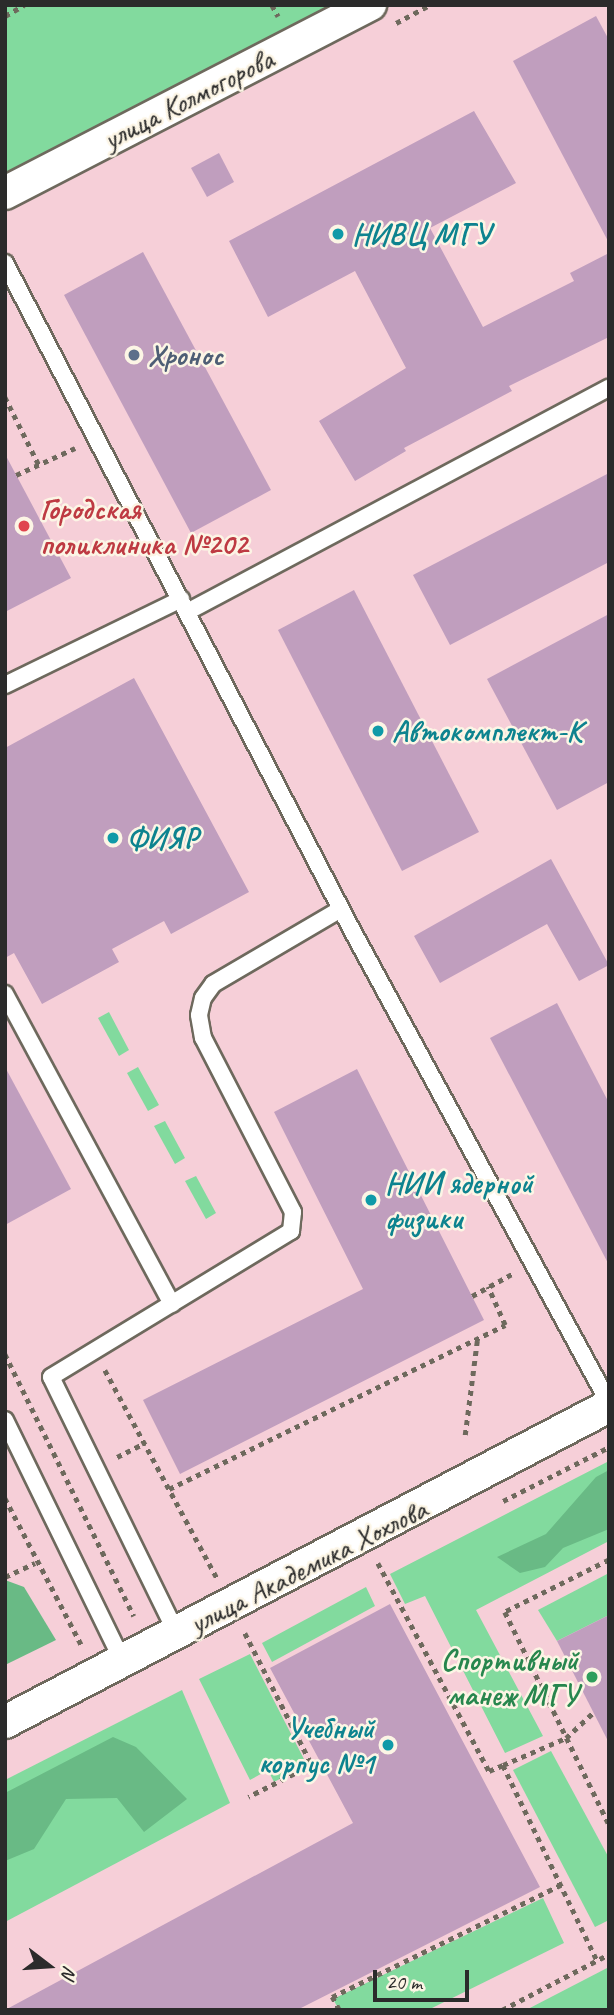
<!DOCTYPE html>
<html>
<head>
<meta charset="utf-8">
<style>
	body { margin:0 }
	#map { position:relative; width:614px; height:2015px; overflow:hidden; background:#ebddba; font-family:Caveat,sans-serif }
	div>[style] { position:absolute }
	.built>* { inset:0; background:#f6cfd8 }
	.green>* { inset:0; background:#82da9e }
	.forest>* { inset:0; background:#69ba85 }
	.building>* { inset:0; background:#c09ebe }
	.path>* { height:4.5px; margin-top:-2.25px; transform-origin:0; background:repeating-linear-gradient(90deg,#6e695d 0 5px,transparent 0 10px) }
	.roads { filter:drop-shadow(2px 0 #6e695d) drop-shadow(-2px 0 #6e695d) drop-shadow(0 2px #6e695d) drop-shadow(0 -2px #6e695d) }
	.service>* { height:16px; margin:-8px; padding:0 8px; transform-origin:8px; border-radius:8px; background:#fff }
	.minor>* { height:32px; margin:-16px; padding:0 16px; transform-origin:16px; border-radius:16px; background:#fff }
	.dots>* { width:19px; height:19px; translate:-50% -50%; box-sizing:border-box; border:4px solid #fcf5e5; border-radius:50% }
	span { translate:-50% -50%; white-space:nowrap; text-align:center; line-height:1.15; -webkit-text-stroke:5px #fcf5e5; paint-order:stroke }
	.street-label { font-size:30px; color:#2b2b2b }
	.culture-label { font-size:30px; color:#0d838f; font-weight:700 }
	.left { translate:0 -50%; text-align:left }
	.right { translate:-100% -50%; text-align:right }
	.service-label { font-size:30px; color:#4e5e75; font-weight:700 }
	.health-label { font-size:30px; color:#be3a42; font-weight:700 }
	.leisure-label { font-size:30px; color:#27864d; font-weight:700 }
	.frame { position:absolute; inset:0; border:7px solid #2b2b2b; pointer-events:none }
	.north { position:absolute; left:14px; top:1931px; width:70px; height:70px; -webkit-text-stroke:5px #fcf5e5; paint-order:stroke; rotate:107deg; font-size:19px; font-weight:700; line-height:28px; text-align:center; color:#2b2b2b }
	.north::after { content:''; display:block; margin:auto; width:24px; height:32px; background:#2b2b2b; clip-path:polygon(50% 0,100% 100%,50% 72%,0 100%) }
	.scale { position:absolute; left:373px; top:1970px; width:96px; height:32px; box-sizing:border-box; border:4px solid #2b2b2b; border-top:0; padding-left:9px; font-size:21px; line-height:24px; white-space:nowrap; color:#2b2b2b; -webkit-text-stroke:5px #fcf5e5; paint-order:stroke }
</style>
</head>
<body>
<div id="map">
	<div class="built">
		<i style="clip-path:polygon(5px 5px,609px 5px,609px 2010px,5px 2010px)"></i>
	</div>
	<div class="green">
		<i style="clip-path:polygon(5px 5px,349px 5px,5px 183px)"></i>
		<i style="clip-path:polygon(109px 1012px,129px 1050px,119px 1056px,98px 1018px)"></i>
		<i style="clip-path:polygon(138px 1067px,159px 1105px,148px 1111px,127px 1073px)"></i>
		<i style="clip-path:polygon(165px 1121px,185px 1158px,175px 1164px,154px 1126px)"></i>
		<i style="clip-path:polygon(196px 1176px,216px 1213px,206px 1219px,185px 1181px)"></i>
		<i style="clip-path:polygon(609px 1461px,609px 1541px,476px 1610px,543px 1736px,505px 1753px,425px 1596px,405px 1604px,390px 1574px)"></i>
		<i style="clip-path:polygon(609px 1573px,609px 1615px,557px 1641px,538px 1610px)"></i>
		<i style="clip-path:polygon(366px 1587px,375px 1606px,272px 1662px,262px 1643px)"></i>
		<i style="clip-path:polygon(250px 1654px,307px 1765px,274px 1782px,268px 1770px,250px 1780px,199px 1679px)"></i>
		<i style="clip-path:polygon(182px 1690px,230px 1803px,5px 1922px,5px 1780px)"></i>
		<i style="clip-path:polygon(551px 1751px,609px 1858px,609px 1920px,595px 1927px,513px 1770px)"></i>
		<i style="clip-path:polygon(543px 1898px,564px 1943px,428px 2010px,339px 2010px,333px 1999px)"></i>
		<i style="clip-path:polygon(609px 1967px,609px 2009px,526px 2010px)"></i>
	</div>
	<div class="forest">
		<i style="clip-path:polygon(609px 1470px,609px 1529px,563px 1548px,545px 1567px,520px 1573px,497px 1557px,546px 1534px,596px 1477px)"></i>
		<i style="clip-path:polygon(5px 1580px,24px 1587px,56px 1640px,5px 1665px)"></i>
		<i style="clip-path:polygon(113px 1737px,136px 1747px,187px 1799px,144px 1832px,117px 1798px,66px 1799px,34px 1849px,5px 1861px,5px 1793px)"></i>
	</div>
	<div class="building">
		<i style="clip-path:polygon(596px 16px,609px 40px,609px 243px,513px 61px)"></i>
		<i style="clip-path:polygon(474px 111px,516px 183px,430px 228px,483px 327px,574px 281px,570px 273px,609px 253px,609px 337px,509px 386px,512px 391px,404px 448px,406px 451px,355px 481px,319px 421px,406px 368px,355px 271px,268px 317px,229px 241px)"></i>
		<i style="clip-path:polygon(219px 153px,234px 182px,207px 197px,191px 168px)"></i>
		<i style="clip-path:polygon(143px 252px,271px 490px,191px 533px,64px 295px)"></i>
		<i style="clip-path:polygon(5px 454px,71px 578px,5px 612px)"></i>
		<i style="clip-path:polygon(609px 473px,609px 562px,450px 645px,413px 575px)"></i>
		<i style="clip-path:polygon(354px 590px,479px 832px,402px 871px,278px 630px)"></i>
		<i style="clip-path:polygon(609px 614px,609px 782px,557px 810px,487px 679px)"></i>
		<i style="clip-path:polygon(134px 678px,249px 892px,171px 934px,164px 921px,112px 949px,119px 962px,42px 1004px,14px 953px,5px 958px,5px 748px)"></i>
		<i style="clip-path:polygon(551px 859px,609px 965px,579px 981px,547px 924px,440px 983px,414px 936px)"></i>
		<i style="clip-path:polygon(557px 1003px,609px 1103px,609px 1265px,490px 1038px)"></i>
		<i style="clip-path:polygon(5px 1067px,71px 1189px,5px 1225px)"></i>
		<i style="clip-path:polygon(357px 1069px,484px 1320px,180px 1474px,143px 1400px,363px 1289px,274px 1112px)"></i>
		<i style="clip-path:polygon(390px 1604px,540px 1887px,297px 2010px,5px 2010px,353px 1823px,270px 1668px)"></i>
		<i style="clip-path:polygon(609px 1615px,609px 1743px,557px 1641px)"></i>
	</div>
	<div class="path">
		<i style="left:272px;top:5px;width:13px;rotate:61deg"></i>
		<i style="left:5px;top:16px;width:22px;rotate:-30deg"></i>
		<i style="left:396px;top:23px;width:38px;rotate:-28deg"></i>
		<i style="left:5px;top:397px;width:76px;rotate:63.4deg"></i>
		<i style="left:16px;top:475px;width:65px;rotate:-24.6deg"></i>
		<i style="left:472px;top:1296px;width:46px;rotate:-28.8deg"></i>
		<i style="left:5px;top:1354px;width:292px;rotate:63.8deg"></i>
		<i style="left:105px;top:1370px;width:236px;rotate:61.7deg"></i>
		<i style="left:465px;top:1435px;width:95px;rotate:-82.7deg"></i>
		<i style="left:117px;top:1457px;width:31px;rotate:-27deg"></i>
		<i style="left:169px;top:1489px;width:374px;rotate:-26deg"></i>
		<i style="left:505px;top:1325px;width:42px;rotate:-114.1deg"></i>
		<i style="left:5px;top:1498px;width:165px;rotate:62.5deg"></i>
		<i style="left:503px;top:1501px;width:119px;rotate:-27deg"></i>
		<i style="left:609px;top:1560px;width:116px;rotate:153.4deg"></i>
		<i style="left:505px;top:1612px;width:236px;rotate:63.9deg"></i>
		<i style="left:378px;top:1563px;width:236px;rotate:61.9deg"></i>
		<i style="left:489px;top:1771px;width:15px;rotate:-23deg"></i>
		<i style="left:503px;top:1765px;width:216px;rotate:64.3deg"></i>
		<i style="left:5px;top:1577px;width:33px;rotate:-25deg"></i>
		<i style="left:245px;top:1633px;width:148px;rotate:63.1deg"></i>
		<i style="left:312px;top:1765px;width:71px;rotate:153.1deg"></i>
		<i style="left:503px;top:1765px;width:69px;rotate:-23.2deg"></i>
		<i style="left:566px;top:1738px;width:37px;rotate:-43deg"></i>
		<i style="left:339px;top:2010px;width:15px;rotate:-118deg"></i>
		<i style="left:332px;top:1997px;width:255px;rotate:-26.1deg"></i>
		<i style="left:502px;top:2010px;width:121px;rotate:-27.6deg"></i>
	</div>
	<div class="roads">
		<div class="service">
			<i style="left:5px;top:263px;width:754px;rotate:62.52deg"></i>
			<i style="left:353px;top:932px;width:536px;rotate:61.47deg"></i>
			<i style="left:187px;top:612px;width:478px;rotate:-28deg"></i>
			<i style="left:5px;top:685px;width:196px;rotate:-26deg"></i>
			<i style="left:5px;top:994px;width:352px;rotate:61.7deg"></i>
			<i style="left:5px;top:1420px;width:269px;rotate:64deg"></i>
			<i style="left:177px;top:1634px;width:286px;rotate:-116.1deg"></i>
			<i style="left:51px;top:1377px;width:281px;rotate:-31.3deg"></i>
			<i style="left:291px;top:1231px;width:19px;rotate:-84deg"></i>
			<i style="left:293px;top:1212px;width:196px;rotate:-117.3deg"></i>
			<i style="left:203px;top:1038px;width:23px;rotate:-100deg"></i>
			<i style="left:199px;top:1015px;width:17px;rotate:-77deg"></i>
			<i style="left:203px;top:998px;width:17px;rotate:-54deg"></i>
			<i style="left:213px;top:984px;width:148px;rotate:-30.4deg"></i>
		</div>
		<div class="minor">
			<i style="left:5px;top:193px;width:411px;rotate:-27.3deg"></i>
			<i style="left:5px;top:1722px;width:682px;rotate:-27.62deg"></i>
		</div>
	</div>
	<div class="dots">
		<i style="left:338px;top:234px;background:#0f9aa8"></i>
		<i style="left:134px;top:355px;background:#5c6f8a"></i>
		<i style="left:24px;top:526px;background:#e0444e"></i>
		<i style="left:378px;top:731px;background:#0f9aa8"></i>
		<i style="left:113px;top:838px;background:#0f9aa8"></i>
		<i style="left:371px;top:1200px;background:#0f9aa8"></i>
		<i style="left:592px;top:1677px;background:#2e9e5b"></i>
		<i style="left:388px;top:1745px;background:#0f9aa8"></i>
	</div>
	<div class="street-label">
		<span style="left:188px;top:99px;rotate:-27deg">улица Колмогорова</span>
		<span style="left:308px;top:1566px;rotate:-27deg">улица Академика Хохлова</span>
	</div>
	<div class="culture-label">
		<span class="left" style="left:352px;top:234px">НИВЦ МГУ</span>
		<span class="left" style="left:392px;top:731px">Автокомплект-К</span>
		<span class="left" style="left:127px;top:838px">ФИЯР</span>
		<span class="left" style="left:385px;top:1200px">НИИ ядерной<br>физики</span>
		<span class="right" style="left:374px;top:1745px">Учебный<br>корпус №1</span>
	</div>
	<div class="service-label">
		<span class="left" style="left:148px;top:355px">Хронос</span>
	</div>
	<div class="health-label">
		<span class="left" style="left:40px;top:526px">Городская<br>поликлиника №202</span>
	</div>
	<div class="leisure-label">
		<span class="right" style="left:578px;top:1677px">Спортивный<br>манеж МГУ</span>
	</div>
	<div class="frame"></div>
	<div class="north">N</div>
	<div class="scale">20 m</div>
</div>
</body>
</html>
